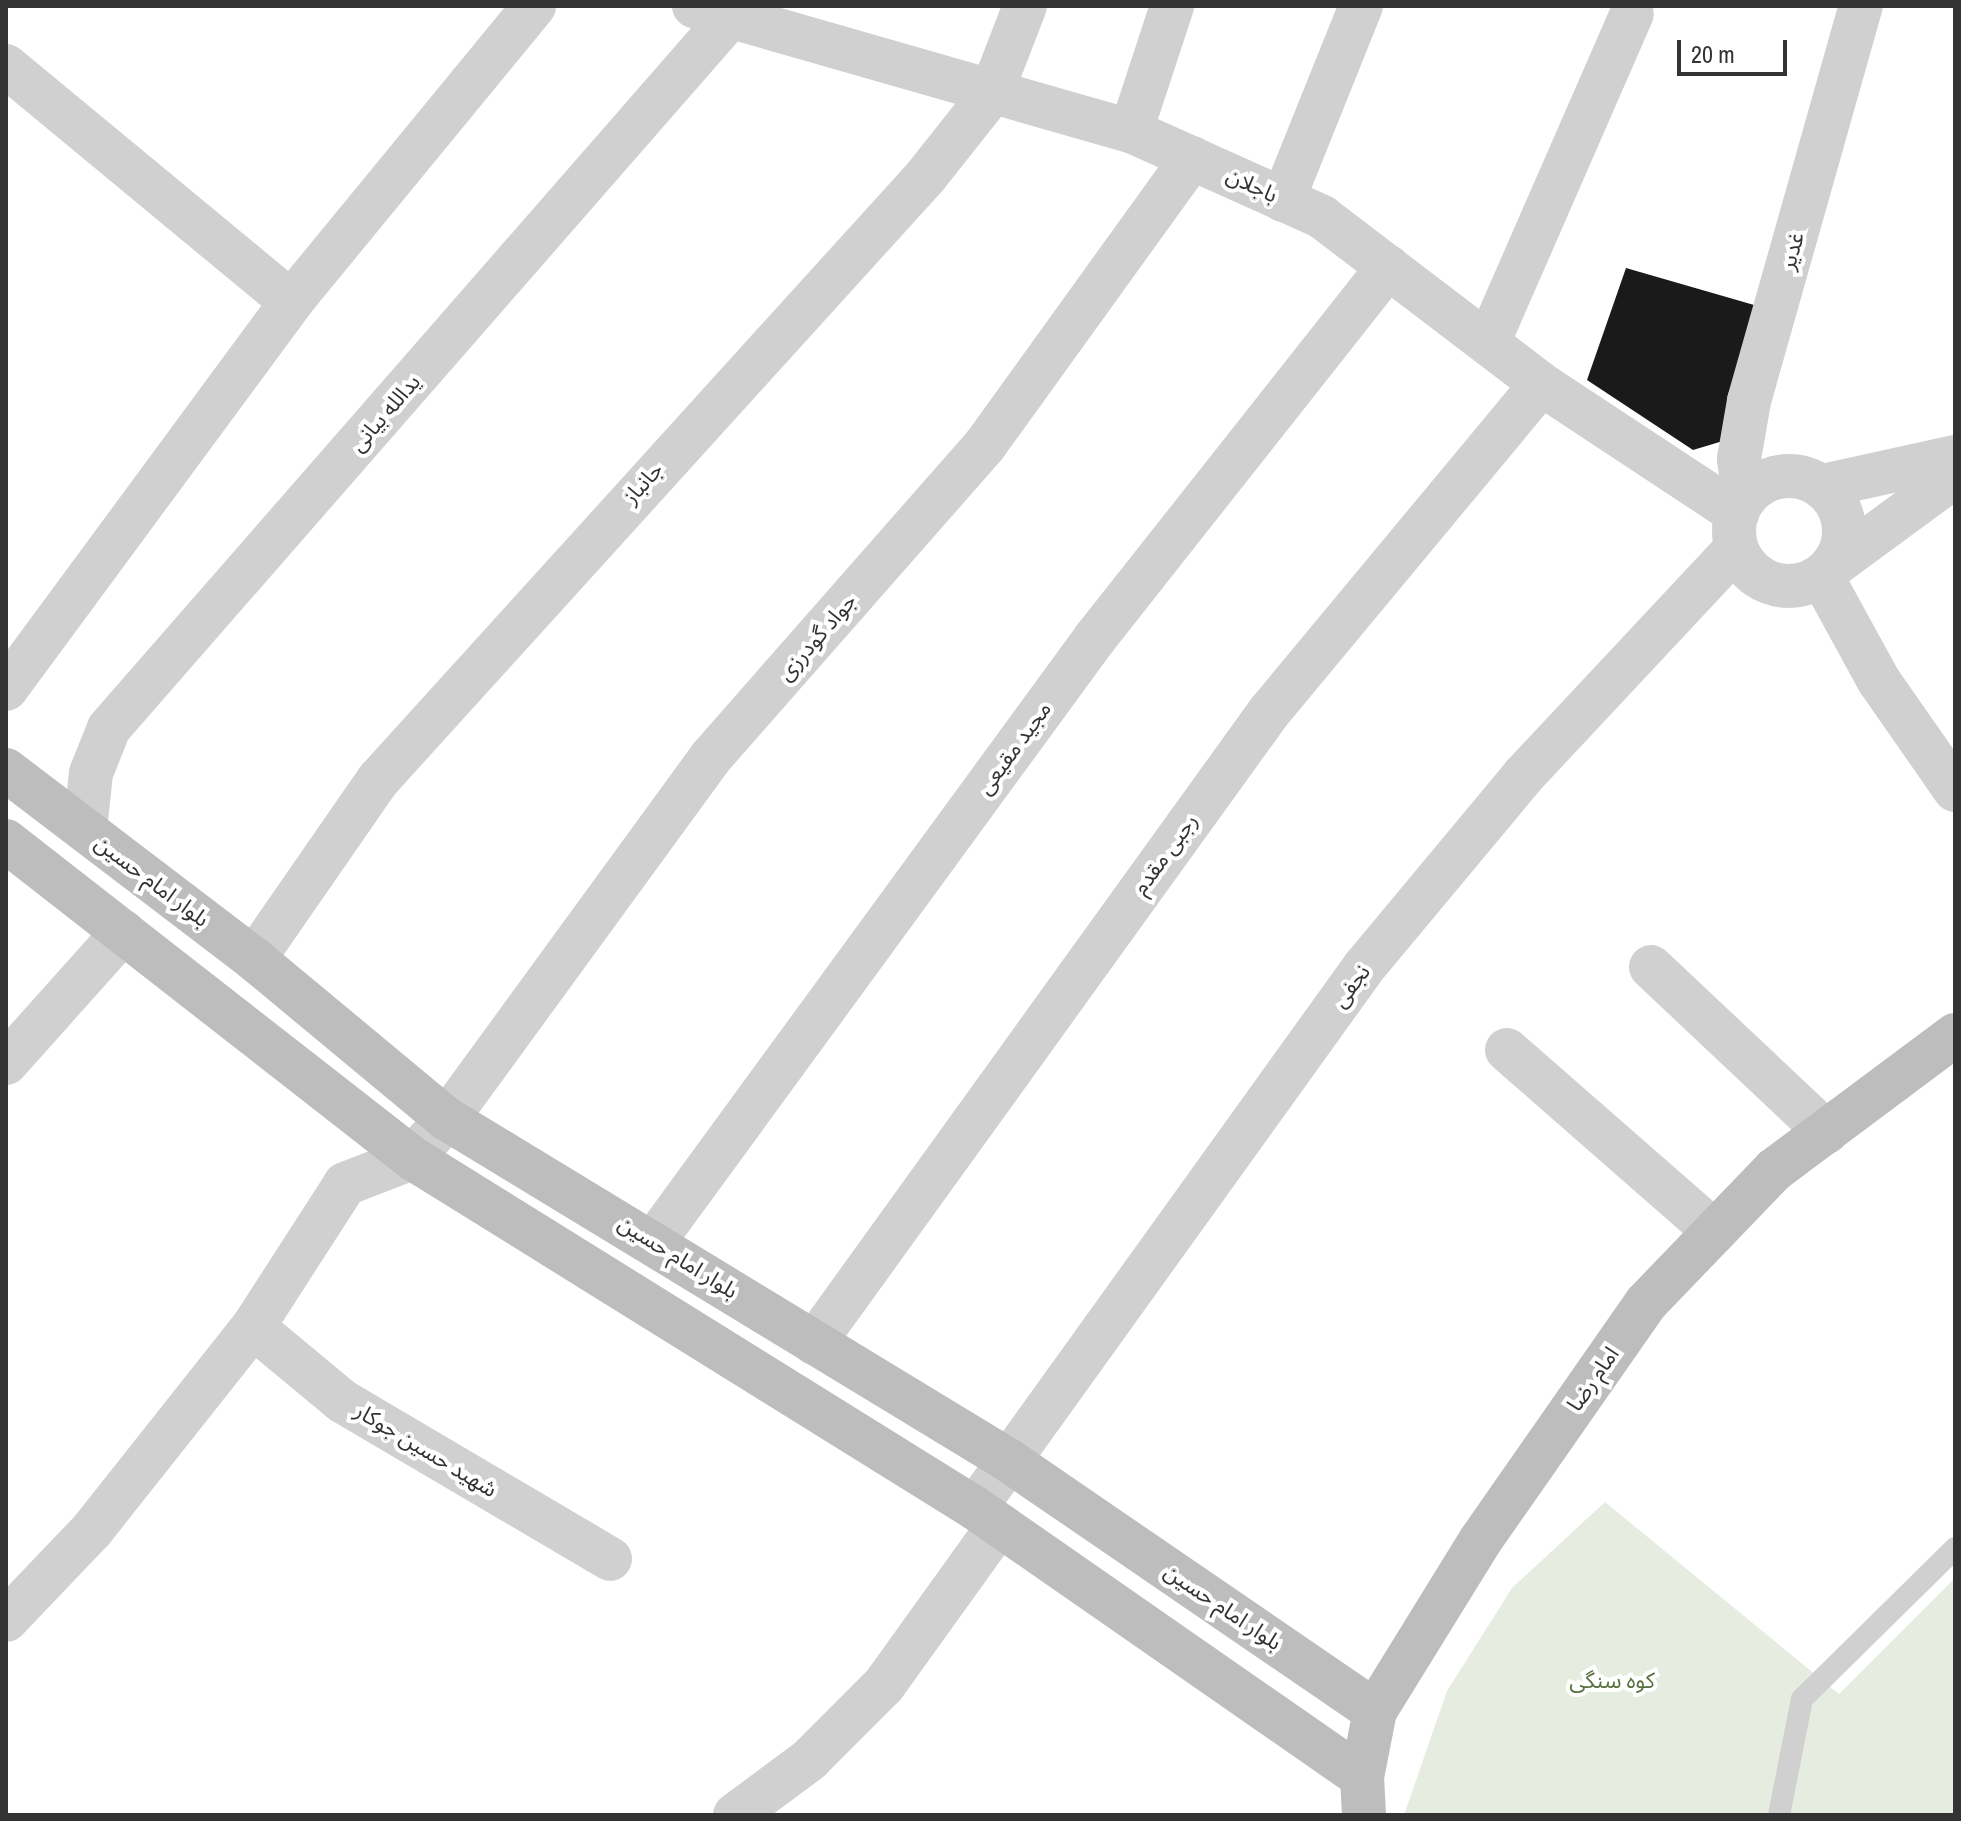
<!DOCTYPE html>
<html>
<head>
<meta charset="utf-8">
<style>
	body { margin:0 }
	#map { position:relative; width:1961px; height:1821px; overflow:hidden; background:#fff; font-family:"Archivo Narrow","Noto Sans Arabic",sans-serif }
	div>[style] { position:absolute }
	.green>* { inset:0; background:#e6ecdf }
	.building>* { inset:0; background:#1a1a1a }
	.lane>* { height:22px; margin:-11px; padding:0 11px; transform-origin:11px; border-radius:11px; background:#d0d0d0 }
	.street>* { height:44px; margin:-22px; padding:0 22px; transform-origin:22px; border-radius:22px; background:#d0d0d0 }
	.street>.ring { margin:-22px; padding:0; box-sizing:content-box; background:none; border:44px solid #d0d0d0; border-radius:50% }
	.secondary>* { height:44px; margin:-22px; padding:0 22px; transform-origin:22px; border-radius:22px; background:#bdbdbd }
	span { translate:-50% -50%; white-space:nowrap; text-align:center; line-height:1.15; -webkit-text-stroke:8px #fff; paint-order:stroke }
	.street-label { font-size:22px; color:#333 }
	.park-label { font-size:22px; color:#56703f }
	.frame { position:absolute; inset:0; border:8px solid #333; pointer-events:none }
	.scale { position:absolute; left:1677px; top:40px; width:110px; height:36px; box-sizing:border-box; border:4px solid #333; border-top:0; padding-left:10px; font-size:24px; line-height:28px; white-space:nowrap; color:#333; -webkit-text-stroke:6px #fff; paint-order:stroke }
</style>
</head>
<body>
<div id="map">
	<div class="green">
		<i style="clip-path:polygon(1605px 1502px,1839px 1694px,1955px 1578px,1955px 1815px,1404px 1815px,1447px 1691px,1512px 1588px)"></i>
	</div>
	<div class="building">
		<i style="clip-path:polygon(1626px 268px,1761px 307px,1733px 438px,1693px 450px,1587px 380px)"></i>
	</div>
	<div class="lane">
		<i style="left:1779px;top:1815px;width:118px;rotate:-78.8deg"></i>
		<i style="left:1802px;top:1699px;width:215px;rotate:-44.6deg"></i>
	</div>
	<div class="street">
		<i style="left:694px;top:6px;width:455px;rotate:16deg"></i>
		<i style="left:1131px;top:131px;width:209px;rotate:24.2deg"></i>
		<i style="left:1322px;top:217px;width:275px;rotate:37.3deg"></i>
		<i style="left:1541px;top:384px;width:235px;rotate:33.4deg"></i>
		<i style="left:6px;top:66px;width:370px;rotate:39.6deg"></i>
		<i style="left:1131px;top:131px;width:132px;rotate:-71.8deg"></i>
		<i style="left:1283px;top:200px;width:209px;rotate:-68.1deg"></i>
		<i style="left:1488px;top:343px;width:359px;rotate:-66.4deg"></i>
		<i class="ring" style="left:1734px;top:476px;width:66px;height:66px"></i>
		<i style="left:1823px;top:486px;width:135px;rotate:-12.4deg"></i>
		<i style="left:1745px;top:498px;width:39px;rotate:-99deg"></i>
		<i style="left:1739px;top:459px;width:59px;rotate:-80.2deg"></i>
		<i style="left:1749px;top:401px;width:411px;rotate:-74.2deg"></i>
		<i style="left:1834px;top:565px;width:150px;rotate:-36.3deg"></i>
		<i style="left:1822px;top:577px;width:119px;rotate:61.3deg"></i>
		<i style="left:1879px;top:681px;width:133px;rotate:55.1deg"></i>
		<i style="left:6px;top:689px;width:481px;rotate:-53.6deg"></i>
		<i style="left:291px;top:302px;width:383px;rotate:-50.6deg"></i>
		<i style="left:85px;top:830px;width:57px;rotate:-84deg"></i>
		<i style="left:91px;top:773px;width:48px;rotate:-68.2deg"></i>
		<i style="left:109px;top:728px;width:944px;rotate:-48.87deg"></i>
		<i style="left:254px;top:959px;width:218px;rotate:-55.3deg"></i>
		<i style="left:378px;top:780px;width:816px;rotate:-47.78deg"></i>
		<i style="left:926px;top:176px;width:105px;rotate:-51.6deg"></i>
		<i style="left:991px;top:94px;width:94px;rotate:-68.9deg"></i>
		<i style="left:1651px;top:967px;width:241px;rotate:43.3deg"></i>
		<i style="left:1507px;top:1050px;width:276px;rotate:41.2deg"></i>
		<i style="left:6px;top:1063px;width:176px;rotate:-48.2deg"></i>
		<i style="left:655px;top:1240px;width:746px;rotate:-53.84deg"></i>
		<i style="left:1095px;top:638px;width:473px;rotate:-51.7deg"></i>
		<i style="left:253px;top:1327px;width:116px;rotate:39.7deg"></i>
		<i style="left:342px;top:1401px;width:311px;rotate:30.5deg"></i>
		<i style="left:814px;top:1343px;width:778px;rotate:-54.21deg"></i>
		<i style="left:1269px;top:712px;width:426px;rotate:-50.3deg"></i>
		<i style="left:975px;top:1508px;width:666px;rotate:-54.28deg"></i>
		<i style="left:1364px;top:967px;width:249px;rotate:-50.2deg"></i>
		<i style="left:1523px;top:776px;width:312px;rotate:-46.9deg"></i>
		<i style="left:6px;top:1620px;width:124px;rotate:-46.3deg"></i>
		<i style="left:92px;top:1530px;width:259px;rotate:-51.6deg"></i>
		<i style="left:253px;top:1327px;width:170px;rotate:-57.2deg"></i>
		<i style="left:345px;top:1184px;width:72px;rotate:-21.2deg"></i>
		<i style="left:412px;top:1158px;width:52px;rotate:-48.1deg"></i>
		<i style="left:447px;top:1119px;width:448px;rotate:-53.9deg"></i>
		<i style="left:711px;top:757px;width:415px;rotate:-48.7deg"></i>
		<i style="left:985px;top:445px;width:354px;rotate:-54.2deg"></i>
		<i style="left:735px;top:1815px;width:92px;rotate:-36.6deg"></i>
		<i style="left:809px;top:1760px;width:106px;rotate:-45deg"></i>
		<i style="left:884px;top:1685px;width:197px;rotate:-54.3deg"></i>
	</div>
	<div class="secondary">
		<i style="left:6px;top:770px;width:312px;rotate:37.3deg"></i>
		<i style="left:254px;top:959px;width:251px;rotate:39.7deg"></i>
		<i style="left:447px;top:1119px;width:657px;rotate:31.29deg"></i>
		<i style="left:1008px;top:1460px;width:445px;rotate:34.4deg"></i>
		<i style="left:6px;top:841px;width:515px;rotate:37.98deg"></i>
		<i style="left:412px;top:1158px;width:663px;rotate:31.87deg"></i>
		<i style="left:975px;top:1508px;width:471px;rotate:34.8deg"></i>
		<i style="left:1364px;top:1815px;width:38px;rotate:-93deg"></i>
		<i style="left:1362px;top:1777px;width:67px;rotate:-78.9deg"></i>
		<i style="left:1375px;top:1711px;width:200px;rotate:-58.3deg"></i>
		<i style="left:1480px;top:1541px;width:290px;rotate:-55.1deg"></i>
		<i style="left:1646px;top:1303px;width:185px;rotate:-46.1deg"></i>
		<i style="left:1774px;top:1170px;width:226px;rotate:-36.7deg"></i>
	</div>
	<div class="street-label">
		<span style="left:1252px;top:185px;rotate:25deg">باجلان</span>
		<span style="left:1792px;top:251px;rotate:-74deg">غدیر</span>
		<span style="left:385px;top:413px;rotate:-49deg">یدالله بیانی</span>
		<span style="left:643px;top:483px;rotate:-48deg">جانباز</span>
		<span style="left:817px;top:637px;rotate:-49deg">جواد گودرزی</span>
		<span style="left:1014px;top:748px;rotate:-54deg">مجید مقیعی</span>
		<span style="left:1165px;top:854px;rotate:-54deg">رجبی مقدم</span>
		<span style="left:152px;top:881px;rotate:37deg">بلوار امام حسین</span>
		<span style="left:1351px;top:986px;rotate:-53deg">نجفی</span>
		<span style="left:678px;top:1257px;rotate:32deg">بلوار امام حسین</span>
		<span style="left:1593px;top:1379px;rotate:-55deg">امام رضا</span>
		<span style="left:426px;top:1450px;rotate:31deg">شهید حسین جوکار</span>
		<span style="left:1223px;top:1607px;rotate:34deg">بلوار امام حسین</span>
	</div>
	<div class="park-label">
		<span style="left:1612px;top:1681px">کوه سنگی</span>
	</div>
	<div class="frame"></div>
	<div class="scale">20 m</div>
</div>
</body>
</html>
